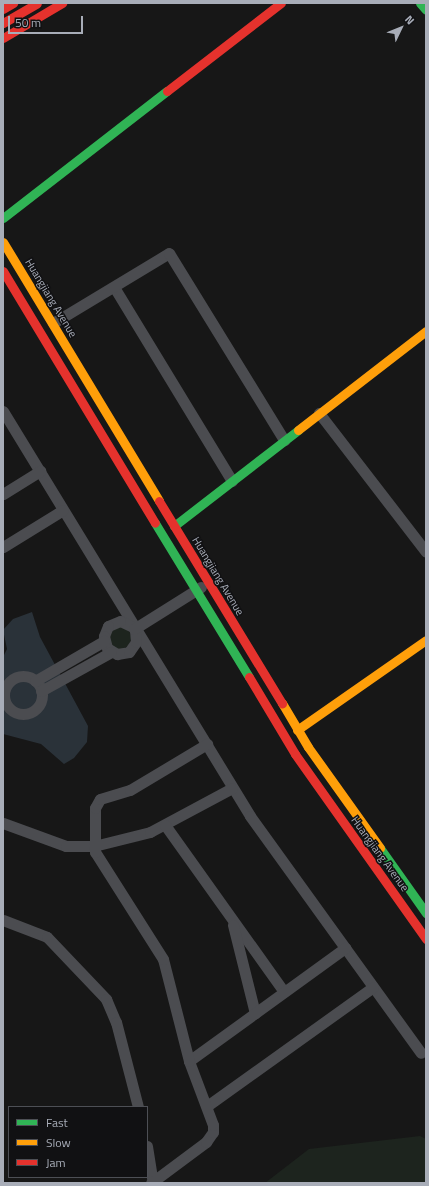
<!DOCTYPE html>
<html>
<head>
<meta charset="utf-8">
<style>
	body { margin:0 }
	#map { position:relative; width:429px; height:1186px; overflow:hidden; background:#171717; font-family:"Titillium Web",sans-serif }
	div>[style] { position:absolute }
	.green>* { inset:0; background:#1d241e }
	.round { border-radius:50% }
	.water>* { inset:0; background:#2a3239 }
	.street>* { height:11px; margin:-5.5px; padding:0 5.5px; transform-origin:5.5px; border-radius:5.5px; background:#4b4c50 }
	.street>.ring { margin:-5.5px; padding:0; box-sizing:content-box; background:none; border:11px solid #4b4c50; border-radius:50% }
	.fast>* { height:9px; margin:-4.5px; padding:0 4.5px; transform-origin:4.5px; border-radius:4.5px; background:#30b455 }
	.slow>* { height:9px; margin:-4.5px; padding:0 4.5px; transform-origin:4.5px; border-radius:4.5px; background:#ff9f0a }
	.jam>* { height:9px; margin:-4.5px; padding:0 4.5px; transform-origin:4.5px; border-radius:4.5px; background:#e5322d }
	span { translate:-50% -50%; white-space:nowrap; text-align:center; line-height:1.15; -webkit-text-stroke:3px #111113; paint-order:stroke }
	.street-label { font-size:11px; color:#a8adb8 }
	.frame { position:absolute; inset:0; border:4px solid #a8adb8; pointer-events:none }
	.legend { position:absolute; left:8px; top:1106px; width:140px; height:72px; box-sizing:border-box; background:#111113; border:1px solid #4d4f55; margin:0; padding:5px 7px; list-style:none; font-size:12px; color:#a8adb8 }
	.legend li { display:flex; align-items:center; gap:8px; height:20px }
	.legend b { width:20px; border:1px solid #4d4f55 }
	.north { position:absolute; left:381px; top:8px; width:40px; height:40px; -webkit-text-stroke:3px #111113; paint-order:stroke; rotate:47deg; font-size:11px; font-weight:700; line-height:16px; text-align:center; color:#a8adb8 }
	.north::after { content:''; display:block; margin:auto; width:14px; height:18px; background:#a8adb8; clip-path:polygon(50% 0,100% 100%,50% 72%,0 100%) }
	.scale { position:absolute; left:8px; top:16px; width:75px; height:18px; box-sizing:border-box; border:2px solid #a8adb8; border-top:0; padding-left:5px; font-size:12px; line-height:14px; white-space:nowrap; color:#a8adb8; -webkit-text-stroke:3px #111113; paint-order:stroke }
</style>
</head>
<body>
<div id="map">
	<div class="green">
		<i class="round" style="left:109px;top:627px;width:22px;height:22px"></i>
		<i style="clip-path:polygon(420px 1136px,426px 1139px,426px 1183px,265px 1183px,309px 1149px)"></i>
	</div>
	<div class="water">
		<i style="clip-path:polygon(32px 612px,40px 637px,88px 726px,87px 742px,74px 758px,64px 764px,41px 744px,3px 734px,3px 657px,7px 649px,3px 630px,13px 619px)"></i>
	</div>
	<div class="street">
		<i style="left:114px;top:287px;width:227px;rotate:58.7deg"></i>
		<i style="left:53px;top:323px;width:135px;rotate:-31.1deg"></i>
		<i style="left:169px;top:253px;width:220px;rotate:58.4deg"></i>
		<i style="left:3px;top:411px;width:474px;rotate:58.6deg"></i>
		<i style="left:250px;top:816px;width:292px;rotate:54.2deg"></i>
		<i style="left:319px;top:413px;width:175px;rotate:52.4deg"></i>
		<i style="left:3px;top:494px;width:44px;rotate:-31.9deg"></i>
		<i style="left:3px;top:547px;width:70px;rotate:-31.7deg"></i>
		<i style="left:133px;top:627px;width:14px;rotate:-155deg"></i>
		<i style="left:120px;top:621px;width:13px;rotate:157deg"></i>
		<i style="left:108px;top:626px;width:11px;rotate:112deg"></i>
		<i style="left:104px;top:636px;width:12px;rotate:76deg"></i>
		<i style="left:107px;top:648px;width:12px;rotate:31deg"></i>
		<i style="left:117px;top:654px;width:12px;rotate:-9deg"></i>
		<i style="left:129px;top:652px;width:12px;rotate:-55deg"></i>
		<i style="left:136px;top:642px;width:12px;rotate:-95deg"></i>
		<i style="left:134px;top:629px;width:79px;rotate:-32.1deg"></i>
		<i class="ring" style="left:4px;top:676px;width:27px;height:27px"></i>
		<i style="left:35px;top:681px;width:80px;rotate:-30.1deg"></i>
		<i style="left:41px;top:691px;width:80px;rotate:-29.1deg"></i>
		<i style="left:3px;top:823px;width:67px;rotate:20.1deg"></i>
		<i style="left:66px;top:846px;width:28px"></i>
		<i style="left:94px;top:846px;width:58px;rotate:-14deg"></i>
		<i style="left:150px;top:832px;width:93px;rotate:-28.2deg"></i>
		<i style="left:165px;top:825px;width:205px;rotate:54.5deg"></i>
		<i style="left:3px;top:920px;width:47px;rotate:21.1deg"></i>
		<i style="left:47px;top:937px;width:86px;rotate:46.4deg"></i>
		<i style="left:106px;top:999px;width:25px;rotate:67deg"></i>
		<i style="left:116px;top:1022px;width:88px;rotate:75.5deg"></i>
		<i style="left:233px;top:925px;width:91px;rotate:76deg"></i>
		<i style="left:189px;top:1061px;width:193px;rotate:-35.9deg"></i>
		<i style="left:207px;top:1106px;width:204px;rotate:-35.6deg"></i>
		<i style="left:147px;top:1146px;width:36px;rotate:81deg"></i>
		<i style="left:151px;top:1183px;width:69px;rotate:-36.7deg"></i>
		<i style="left:206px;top:1142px;width:12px;rotate:-55deg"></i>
		<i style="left:213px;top:1132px;width:7px;rotate:-90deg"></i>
		<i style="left:213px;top:1125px;width:68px;rotate:-110.6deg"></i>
		<i style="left:189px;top:1061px;width:105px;rotate:-104.3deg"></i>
		<i style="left:163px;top:959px;width:127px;rotate:-122.4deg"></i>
		<i style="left:95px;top:852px;width:44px;rotate:-90deg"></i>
		<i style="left:95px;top:808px;width:10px;rotate:-61deg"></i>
		<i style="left:100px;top:799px;width:31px;rotate:-17deg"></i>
		<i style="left:130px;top:790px;width:90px;rotate:-30.9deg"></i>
	</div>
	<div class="fast">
		<i style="left:420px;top:3px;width:9px;rotate:49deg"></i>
		<i style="left:3px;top:218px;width:207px;rotate:-37.8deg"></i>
		<i style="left:155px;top:523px;width:180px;rotate:58.6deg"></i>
		<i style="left:174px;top:526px;width:157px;rotate:-37.7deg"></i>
		<i style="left:380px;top:848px;width:80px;rotate:54.7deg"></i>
	</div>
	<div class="slow">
		<i style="left:3px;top:242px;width:302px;rotate:58.9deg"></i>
		<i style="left:298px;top:430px;width:162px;rotate:-37.7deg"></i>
		<i style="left:282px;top:703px;width:51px;rotate:59.4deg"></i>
		<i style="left:308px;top:747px;width:124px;rotate:54.5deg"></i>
		<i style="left:297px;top:730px;width:157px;rotate:-34.9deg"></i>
	</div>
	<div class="jam">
		<i style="left:3px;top:9px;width:12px;rotate:-31deg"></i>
		<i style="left:3px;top:23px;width:39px;rotate:-30deg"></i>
		<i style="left:3px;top:38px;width:69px;rotate:-30.7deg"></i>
		<i style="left:167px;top:91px;width:144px;rotate:-37.7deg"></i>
		<i style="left:3px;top:271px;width:294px;rotate:58.9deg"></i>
		<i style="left:159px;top:501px;width:237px;rotate:58.7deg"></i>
		<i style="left:249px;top:677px;width:90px;rotate:59.1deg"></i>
		<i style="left:295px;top:754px;width:227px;rotate:54.7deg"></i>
	</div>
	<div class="street-label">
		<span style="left:51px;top:298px;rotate:59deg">Huangjiang Avenue</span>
		<span style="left:218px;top:576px;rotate:59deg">Huangjiang Avenue</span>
		<span style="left:380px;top:854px;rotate:54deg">Huangjiang Avenue</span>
	</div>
	<div class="frame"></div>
	<ul class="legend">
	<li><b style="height:5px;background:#30b455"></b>Fast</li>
	<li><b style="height:5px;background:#ff9f0a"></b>Slow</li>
	<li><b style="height:5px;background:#e5322d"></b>Jam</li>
	</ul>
	<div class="north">N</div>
	<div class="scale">50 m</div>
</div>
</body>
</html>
